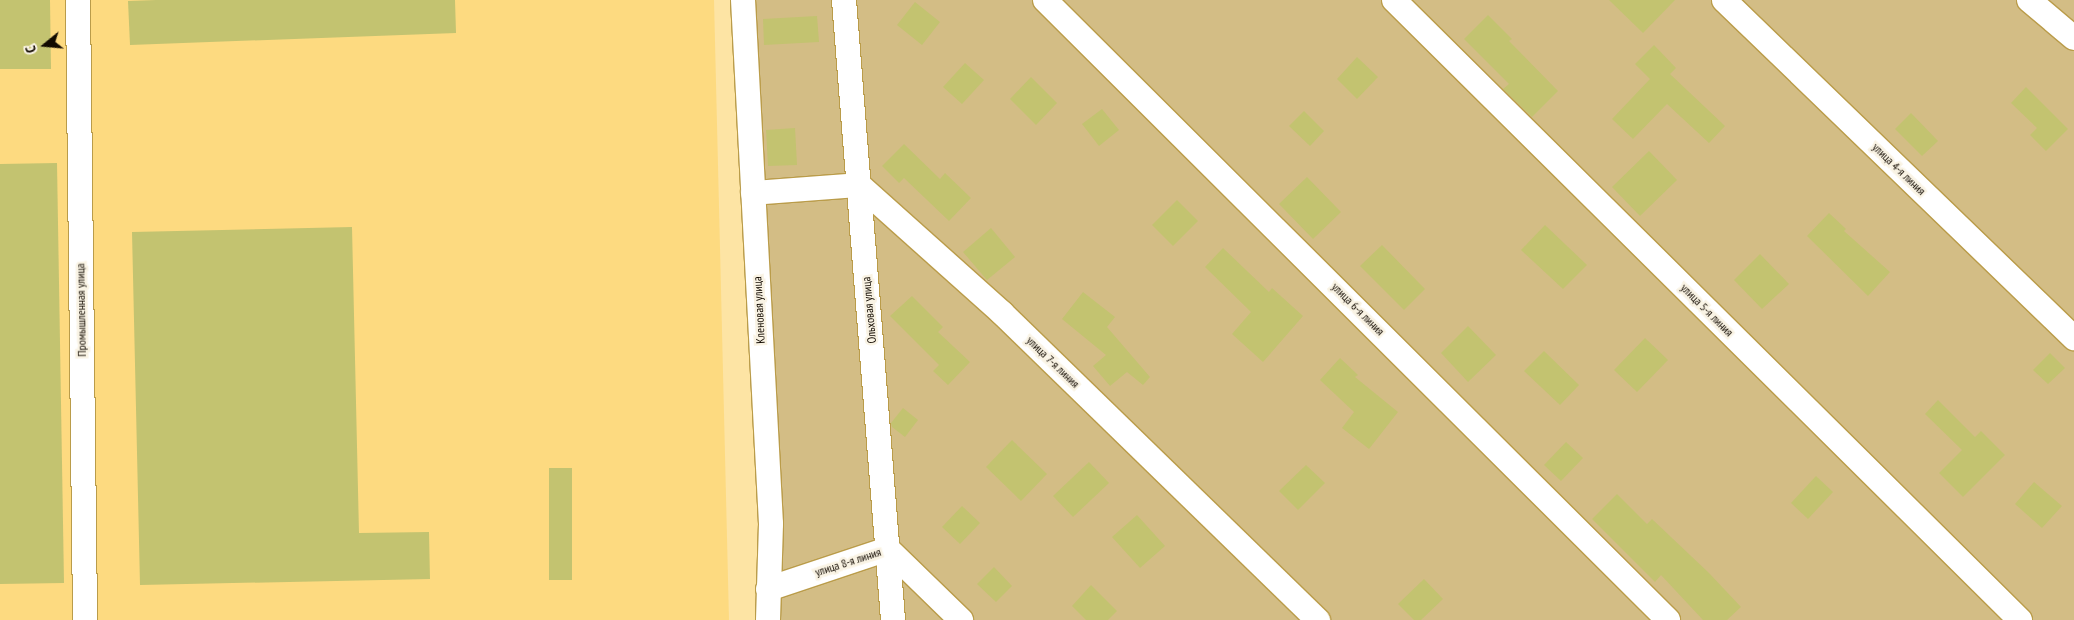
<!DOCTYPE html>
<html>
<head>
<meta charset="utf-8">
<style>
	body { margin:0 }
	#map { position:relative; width:2074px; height:620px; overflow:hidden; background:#fde4a4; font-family:"PT Sans Narrow",sans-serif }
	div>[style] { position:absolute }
	.built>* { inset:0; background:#fdda80 }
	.green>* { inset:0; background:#d3bd85 }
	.building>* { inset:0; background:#c3c370 }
	.roads { filter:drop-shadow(1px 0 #ba9c4a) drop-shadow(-1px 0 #ba9c4a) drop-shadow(0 1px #ba9c4a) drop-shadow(0 -1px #ba9c4a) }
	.street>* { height:24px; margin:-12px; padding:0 12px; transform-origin:12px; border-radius:12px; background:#fff }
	span { translate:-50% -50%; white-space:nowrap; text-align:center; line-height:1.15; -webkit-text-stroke:5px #f9f3e4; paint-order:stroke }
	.street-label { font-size:12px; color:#120a00 }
	.north { position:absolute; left:20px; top:20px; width:50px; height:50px; -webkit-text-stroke:4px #f9f3e4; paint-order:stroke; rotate:253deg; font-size:14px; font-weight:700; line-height:20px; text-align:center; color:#120a00 }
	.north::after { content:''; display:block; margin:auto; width:18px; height:22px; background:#120a00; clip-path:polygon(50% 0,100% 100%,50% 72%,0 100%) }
</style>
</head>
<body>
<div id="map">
	<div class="built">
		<i style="clip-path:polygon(0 0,714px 0,729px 620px,0 620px)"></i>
	</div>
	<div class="green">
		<i style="clip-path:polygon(754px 0,2074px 0,2074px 620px,768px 620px)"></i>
	</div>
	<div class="building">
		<i style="clip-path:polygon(0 0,50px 0,51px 69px,0 69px)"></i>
		<i style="clip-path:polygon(156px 0,455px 0,456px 33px,130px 45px,128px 1px)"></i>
		<i style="clip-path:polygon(1609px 0,1675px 0,1643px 33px)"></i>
		<i style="clip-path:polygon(915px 2px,940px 22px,922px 45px,897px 25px)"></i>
		<i style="clip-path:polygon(1488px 15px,1512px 39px,1509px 41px,1558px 91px,1532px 117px,1503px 89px,1509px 84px,1464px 39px)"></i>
		<i style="clip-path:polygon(817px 16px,819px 42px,764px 45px,763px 19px)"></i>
		<i style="clip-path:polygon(1654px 45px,1676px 68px,1670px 74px,1725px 126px,1709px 143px,1667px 104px,1633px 139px,1612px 119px,1650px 79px,1635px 64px)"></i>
		<i style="clip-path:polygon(1357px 57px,1378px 77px,1357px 99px,1337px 79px)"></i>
		<i style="clip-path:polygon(965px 63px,984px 80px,962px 104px,943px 87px)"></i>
		<i style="clip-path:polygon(1031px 77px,1057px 103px,1036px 125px,1010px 99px)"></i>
		<i style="clip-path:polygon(2026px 87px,2068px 129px,2046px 151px,2030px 135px,2037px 128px,2011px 103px)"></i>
		<i style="clip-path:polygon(1102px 109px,1119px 130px,1099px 146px,1082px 124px)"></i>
		<i style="clip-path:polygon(1304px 111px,1324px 131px,1310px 146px,1289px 126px)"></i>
		<i style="clip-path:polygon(1911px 113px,1938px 141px,1922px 156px,1895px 129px)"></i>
		<i style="clip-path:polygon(795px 128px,797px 165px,768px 166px,766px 130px)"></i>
		<i style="clip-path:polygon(904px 144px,940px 179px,945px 173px,971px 198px,949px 221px,904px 178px,899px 183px,882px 166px)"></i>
		<i style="clip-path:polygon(1649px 151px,1677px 180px,1640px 216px,1612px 187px)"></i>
		<i style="clip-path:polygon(57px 163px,64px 583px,0 584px,0 164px)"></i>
		<i style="clip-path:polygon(1307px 177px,1341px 212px,1313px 239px,1279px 204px)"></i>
		<i style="clip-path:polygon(1177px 200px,1198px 221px,1173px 246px,1152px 225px)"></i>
		<i style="clip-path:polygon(1829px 213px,1846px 229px,1844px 231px,1890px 272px,1868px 296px,1807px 236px)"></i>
		<i style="clip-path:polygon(1545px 225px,1587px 265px,1563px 289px,1521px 250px)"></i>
		<i style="clip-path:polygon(352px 227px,359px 533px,429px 532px,430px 579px,140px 585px,132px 232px)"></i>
		<i style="clip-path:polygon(991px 228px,1015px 257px,987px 280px,963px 252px)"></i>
		<i style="clip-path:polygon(1382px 245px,1425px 289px,1404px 310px,1360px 266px)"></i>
		<i style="clip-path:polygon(1223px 248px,1269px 292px,1272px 288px,1303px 316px,1263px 362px,1232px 334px,1251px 312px,1205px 267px)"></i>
		<i style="clip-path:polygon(1760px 254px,1789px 284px,1762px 309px,1734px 280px)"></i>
		<i style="clip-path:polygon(1083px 292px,1115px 317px,1107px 327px,1150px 377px,1143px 385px,1127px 372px,1110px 386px,1093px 366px,1106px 355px,1062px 319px)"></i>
		<i style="clip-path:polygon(912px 296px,943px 327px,938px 332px,970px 362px,948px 385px,933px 371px,939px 365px,890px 316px)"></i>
		<i style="clip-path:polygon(1468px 326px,1496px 355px,1468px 382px,1441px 353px)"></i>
		<i style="clip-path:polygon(1645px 338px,1668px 360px,1637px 392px,1614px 370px)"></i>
		<i style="clip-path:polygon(1544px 351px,1579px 385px,1560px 405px,1524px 371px)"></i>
		<i style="clip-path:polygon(2050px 353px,2065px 368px,2048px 384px,2033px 370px)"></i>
		<i style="clip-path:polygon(1340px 358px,1358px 375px,1355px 377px,1398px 412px,1369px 449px,1342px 428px,1354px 412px,1320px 380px)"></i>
		<i style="clip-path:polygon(1938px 400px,1975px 437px,1981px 431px,2005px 455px,1963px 497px,1939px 473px,1962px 450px,1925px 414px)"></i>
		<i style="clip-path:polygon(903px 408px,918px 420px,905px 437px,892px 427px,891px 423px)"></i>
		<i style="clip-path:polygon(1012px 440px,1047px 474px,1021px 501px,986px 467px)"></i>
		<i style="clip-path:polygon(1566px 442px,1583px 458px,1561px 481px,1544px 465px)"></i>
		<i style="clip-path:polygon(1089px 462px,1109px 483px,1073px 517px,1053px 496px)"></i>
		<i style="clip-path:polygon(1306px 465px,1325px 483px,1298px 510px,1279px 491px)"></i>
		<i style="clip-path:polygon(549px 468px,572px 468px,572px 580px,549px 580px)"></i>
		<i style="clip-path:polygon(1816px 476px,1833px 492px,1808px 519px,1791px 503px)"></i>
		<i style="clip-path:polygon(2034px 482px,2062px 506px,2042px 528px,2015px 504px)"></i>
		<i style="clip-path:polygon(1617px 494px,1647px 524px,1652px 519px,1709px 573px,1741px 607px,1727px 620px,1703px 620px,1661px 575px,1655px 582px,1592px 519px)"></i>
		<i style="clip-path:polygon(962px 506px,980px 523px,960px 544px,942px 527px)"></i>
		<i style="clip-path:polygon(1137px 515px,1165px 546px,1140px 568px,1112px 537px)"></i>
		<i style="clip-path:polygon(994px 567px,1012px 586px,996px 602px,977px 584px)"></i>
		<i style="clip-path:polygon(1424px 579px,1443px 599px,1421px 620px,1414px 620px,1398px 604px)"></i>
		<i style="clip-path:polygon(1091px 585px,1117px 611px,1108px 620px,1086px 620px,1072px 606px)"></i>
	</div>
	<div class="roads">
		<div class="street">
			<i style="left:78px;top:0;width:620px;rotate:89.35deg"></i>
			<i style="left:743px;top:0;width:525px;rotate:86.94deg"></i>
			<i style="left:771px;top:524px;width:96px;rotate:91.8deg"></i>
			<i style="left:844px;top:0;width:622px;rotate:85.48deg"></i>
			<i style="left:1045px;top:0;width:879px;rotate:44.86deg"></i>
			<i style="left:1394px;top:0;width:881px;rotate:44.72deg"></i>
			<i style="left:1724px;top:0;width:487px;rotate:44deg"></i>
			<i style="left:2029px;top:0;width:59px;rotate:40.2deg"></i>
			<i style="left:753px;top:193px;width:106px;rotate:-4.3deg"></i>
			<i style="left:859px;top:185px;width:192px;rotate:41.8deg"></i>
			<i style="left:1002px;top:313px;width:441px;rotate:44.2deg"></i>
			<i style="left:768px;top:589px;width:126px;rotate:-18.4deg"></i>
			<i style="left:888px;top:549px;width:102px;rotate:44.2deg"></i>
		</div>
	</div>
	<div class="street-label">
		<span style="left:1899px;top:169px;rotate:44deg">улица 4-я линия</span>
		<span style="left:1358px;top:309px;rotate:45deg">улица 6-я линия</span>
		<span style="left:81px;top:310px;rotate:-91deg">Промышленная улица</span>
		<span style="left:759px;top:310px;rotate:-93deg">Кленовая улица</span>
		<span style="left:869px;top:310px;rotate:-95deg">Ольховая улица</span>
		<span style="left:1707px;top:310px;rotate:45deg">улица 5-я линия</span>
		<span style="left:1053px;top:362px;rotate:44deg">улица 7-я линия</span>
		<span style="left:848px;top:562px;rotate:-18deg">улица 8-я линия</span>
	</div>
	<div class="north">С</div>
</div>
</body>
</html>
